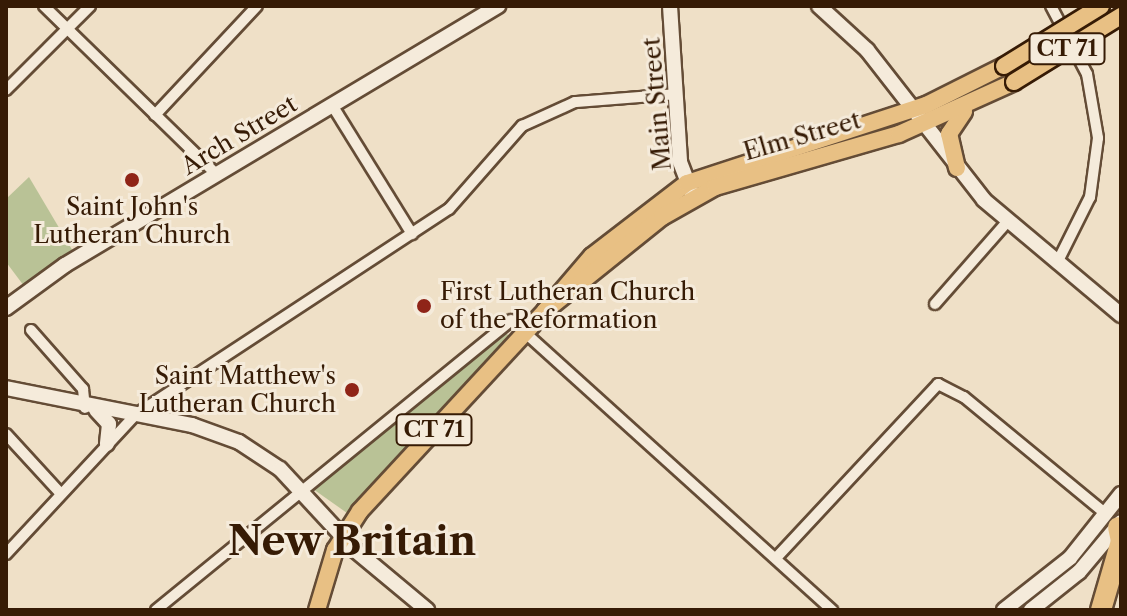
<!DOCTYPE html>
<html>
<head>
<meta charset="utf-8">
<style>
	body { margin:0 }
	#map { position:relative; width:1127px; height:616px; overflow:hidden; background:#efe0c7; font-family:"Libre Caslon Text",serif }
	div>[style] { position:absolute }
	.green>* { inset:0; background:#b9c296 }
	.roads { filter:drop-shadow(2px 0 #644c36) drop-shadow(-2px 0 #644c36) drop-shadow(0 2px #644c36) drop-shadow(0 -2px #644c36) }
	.minor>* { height:10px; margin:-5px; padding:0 5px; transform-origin:5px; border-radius:5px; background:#f5ebdb }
	.tertiary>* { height:14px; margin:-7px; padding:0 7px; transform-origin:7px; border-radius:7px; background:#f5ebdb }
	.secondary>* { height:14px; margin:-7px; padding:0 7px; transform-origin:7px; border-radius:7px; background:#f5ebdb }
	.primary>* { height:16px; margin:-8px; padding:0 8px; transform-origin:8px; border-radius:8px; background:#e8c084 }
	.motorway>* { height:20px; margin:-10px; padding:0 10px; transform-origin:10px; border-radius:10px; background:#e8c084 }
	.bridges { filter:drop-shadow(2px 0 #361b05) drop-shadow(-2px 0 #361b05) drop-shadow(0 2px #361b05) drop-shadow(0 -2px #361b05) }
	.primary-bridge>* { height:16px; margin:-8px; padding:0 8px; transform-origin:8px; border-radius:8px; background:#e8c084 }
	.dots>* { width:22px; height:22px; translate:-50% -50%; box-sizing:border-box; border:4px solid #f5ebdb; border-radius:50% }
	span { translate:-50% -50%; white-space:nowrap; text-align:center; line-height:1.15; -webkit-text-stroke:6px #f5ebdb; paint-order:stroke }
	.shield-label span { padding:2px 6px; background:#f5ebdb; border:2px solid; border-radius:6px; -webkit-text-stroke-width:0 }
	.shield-label { font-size:22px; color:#361b05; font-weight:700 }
	.street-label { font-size:24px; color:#361b05 }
	.poi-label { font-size:24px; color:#361b05 }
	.left { translate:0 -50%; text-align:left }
	.right { translate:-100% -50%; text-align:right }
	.town-label { font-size:40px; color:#361b05; font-weight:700 }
	.frame { position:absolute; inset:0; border:8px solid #361b05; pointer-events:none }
</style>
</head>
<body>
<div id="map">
	<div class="green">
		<i style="clip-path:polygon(29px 177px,74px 253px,24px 286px,6px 262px,6px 199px)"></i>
		<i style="clip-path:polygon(503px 330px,510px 337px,347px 513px,313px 489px)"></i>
	</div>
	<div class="roads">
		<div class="minor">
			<i style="left:44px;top:6px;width:240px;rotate:44.3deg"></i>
			<i style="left:1051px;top:6px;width:77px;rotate:62.1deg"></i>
			<i style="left:1087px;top:74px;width:65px;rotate:80.2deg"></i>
			<i style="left:1098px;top:138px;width:60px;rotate:97.7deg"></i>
			<i style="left:1090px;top:197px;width:74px;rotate:116.6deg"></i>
			<i style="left:6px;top:90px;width:119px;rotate:-45deg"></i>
			<i style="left:332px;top:105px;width:152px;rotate:58.2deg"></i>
			<i style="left:155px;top:115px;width:149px;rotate:-46.9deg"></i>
			<i style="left:935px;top:304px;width:109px;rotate:-48.7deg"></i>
			<i style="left:31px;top:330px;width:79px;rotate:48.6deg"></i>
			<i style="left:83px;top:389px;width:19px;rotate:84deg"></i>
			<i style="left:6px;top:434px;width:81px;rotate:47.5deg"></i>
			<i style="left:6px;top:554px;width:190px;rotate:-47.1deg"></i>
			<i style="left:135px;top:415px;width:376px;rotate:-33.3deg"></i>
			<i style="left:449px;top:209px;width:111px;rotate:-48.7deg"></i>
			<i style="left:522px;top:126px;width:58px;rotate:-24.4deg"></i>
			<i style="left:575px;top:102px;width:101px;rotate:-4.5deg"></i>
			<i style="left:776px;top:558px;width:238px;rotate:-47deg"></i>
			<i style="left:938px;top:384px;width:29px;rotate:27deg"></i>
			<i style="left:964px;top:397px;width:185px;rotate:39.5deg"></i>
			<i style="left:156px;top:610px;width:458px;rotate:-39.2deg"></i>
			<i style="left:511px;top:320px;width:433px;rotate:42.1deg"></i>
		</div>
		<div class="tertiary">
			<i style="left:819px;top:6px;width:65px;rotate:42.5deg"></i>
			<i style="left:867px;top:50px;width:190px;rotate:52deg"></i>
			<i style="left:984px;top:200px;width:179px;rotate:40deg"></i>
			<i style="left:6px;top:388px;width:190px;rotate:11.3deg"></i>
			<i style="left:192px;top:425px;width:50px;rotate:19.9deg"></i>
			<i style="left:239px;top:442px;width:49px;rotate:33.4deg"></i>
			<i style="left:280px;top:469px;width:110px;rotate:47.2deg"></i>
			<i style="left:355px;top:550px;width:94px;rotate:39.8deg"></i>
			<i style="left:96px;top:410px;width:19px;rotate:47deg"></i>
			<i style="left:109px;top:424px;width:20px;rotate:96deg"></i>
			<i style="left:1004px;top:610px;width:84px;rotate:-38.2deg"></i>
			<i style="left:1070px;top:558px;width:82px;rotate:-51.4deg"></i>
			<i style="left:1031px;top:610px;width:61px;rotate:-38.4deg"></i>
			<i style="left:1079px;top:572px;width:65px;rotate:-50deg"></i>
		</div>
		<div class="secondary">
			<i style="left:670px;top:6px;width:156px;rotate:86.3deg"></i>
			<i style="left:680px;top:162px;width:33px;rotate:69deg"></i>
			<i style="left:6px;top:308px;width:73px;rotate:-36.1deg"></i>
			<i style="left:65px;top:265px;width:505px;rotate:-30.89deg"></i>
		</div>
		<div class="primary">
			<i style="left:957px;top:168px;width:35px;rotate:-103deg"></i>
			<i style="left:949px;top:134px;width:27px;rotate:-56deg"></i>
			<i style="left:545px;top:311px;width:72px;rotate:-49.5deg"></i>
			<i style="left:592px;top:256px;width:120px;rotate:-37.5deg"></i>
			<i style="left:687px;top:183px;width:251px;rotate:-18.1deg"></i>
			<i style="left:926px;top:105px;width:87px;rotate:-26.6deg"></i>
			<i style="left:317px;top:610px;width:63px;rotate:-73.3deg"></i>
			<i style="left:335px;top:550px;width:46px;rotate:-57.3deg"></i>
			<i style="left:360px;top:511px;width:272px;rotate:-47.2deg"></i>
			<i style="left:545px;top:311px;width:150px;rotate:-38.8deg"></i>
			<i style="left:662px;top:217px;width:61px;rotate:-29.5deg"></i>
			<i style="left:715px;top:187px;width:191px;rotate:-16.1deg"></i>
			<i style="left:899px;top:134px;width:126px;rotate:-24.3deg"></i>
		</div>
		<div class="motorway">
			<i style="left:1101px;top:610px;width:72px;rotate:-73.8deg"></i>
			<i style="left:1121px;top:541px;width:14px;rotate:-102deg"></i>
		</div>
	</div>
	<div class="bridges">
		<div class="primary-bridge">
			<i style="left:1004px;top:66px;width:114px;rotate:-31.7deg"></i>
			<i style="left:1014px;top:82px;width:126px;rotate:-31.7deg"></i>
		</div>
	</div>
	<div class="dots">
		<i style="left:132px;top:180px;background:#8f2418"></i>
		<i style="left:424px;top:306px;background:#8f2418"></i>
		<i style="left:352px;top:390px;background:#8f2418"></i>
	</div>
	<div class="shield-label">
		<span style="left:1067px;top:49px">CT 71</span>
		<span style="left:434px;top:430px">CT 71</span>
	</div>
	<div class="street-label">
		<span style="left:657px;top:104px;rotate:-95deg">Main Street</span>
		<span style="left:239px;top:135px;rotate:-31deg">Arch Street</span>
		<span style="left:802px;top:136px;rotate:-16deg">Elm Street</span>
	</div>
	<div class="poi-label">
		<span style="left:132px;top:221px">Saint John's<br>Lutheran Church</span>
		<span class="left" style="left:440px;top:306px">First Lutheran Church<br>of the Reformation</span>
		<span class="right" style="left:336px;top:390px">Saint Matthew's<br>Lutheran Church</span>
	</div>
	<div class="town-label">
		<span style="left:352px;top:541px">New Britain</span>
	</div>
	<div class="frame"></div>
</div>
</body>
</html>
